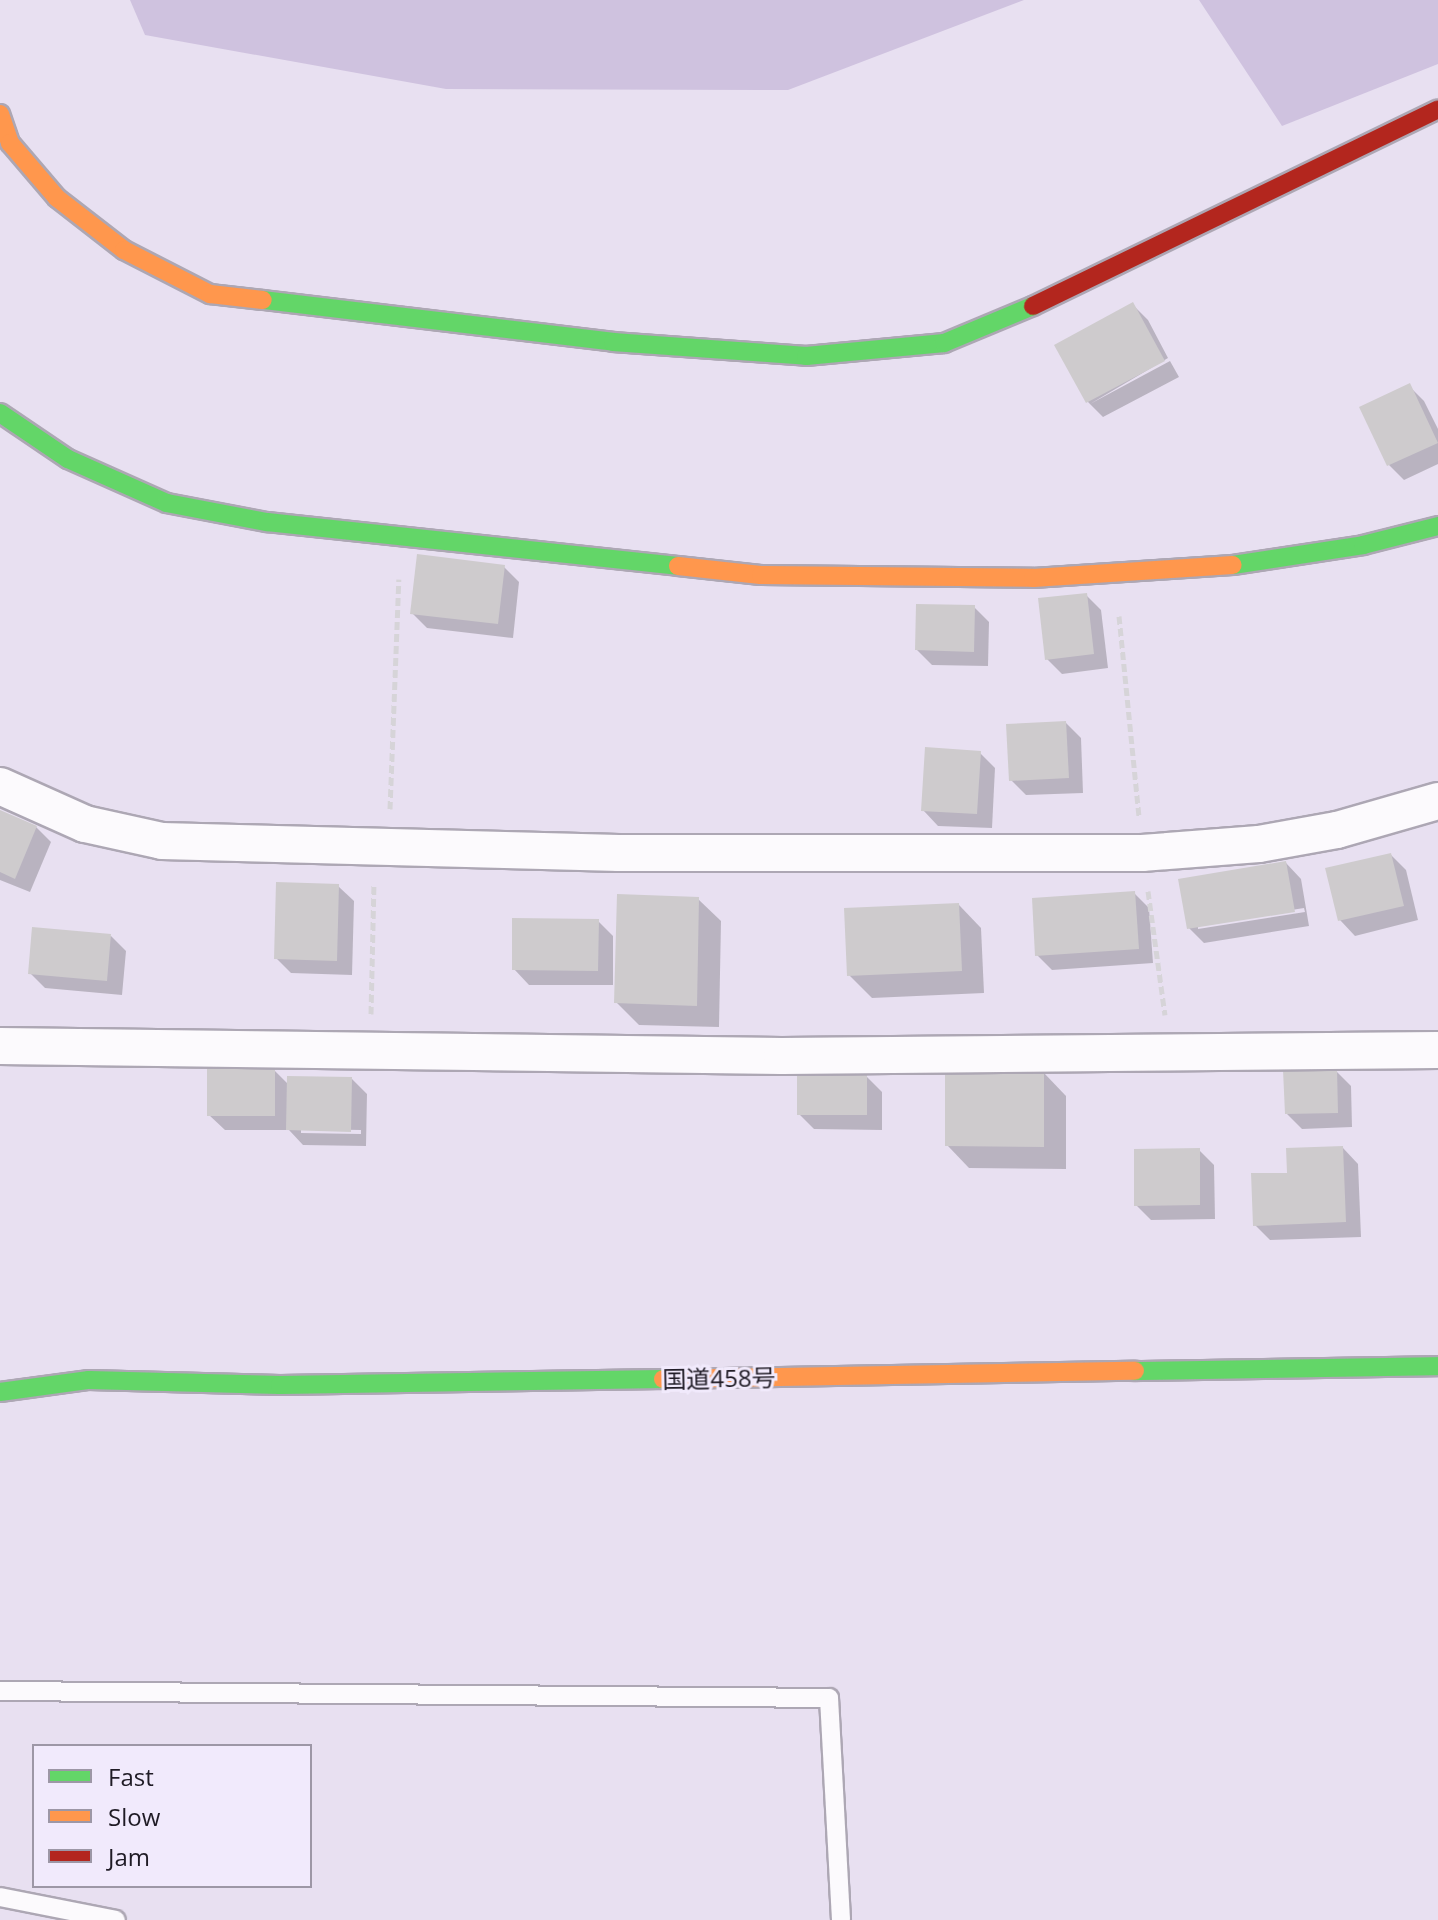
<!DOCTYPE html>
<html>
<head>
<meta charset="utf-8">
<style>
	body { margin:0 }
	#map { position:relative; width:1438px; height:1920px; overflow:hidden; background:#e8e0f1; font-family:"Open Sans","Noto Sans JP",sans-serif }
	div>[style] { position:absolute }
	.forest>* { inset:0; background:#cfc2df }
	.shadow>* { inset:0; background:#0003 }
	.building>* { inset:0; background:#cecbcd }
	.path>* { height:5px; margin-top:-2.5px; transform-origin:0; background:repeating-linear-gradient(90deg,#d6d4d8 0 8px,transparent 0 12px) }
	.roads { filter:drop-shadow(2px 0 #ada7b4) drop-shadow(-2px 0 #ada7b4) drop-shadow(0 2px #ada7b4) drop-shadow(0 -2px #ada7b4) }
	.lane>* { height:18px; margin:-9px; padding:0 9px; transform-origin:9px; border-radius:9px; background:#fcfafd }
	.street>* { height:36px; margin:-18px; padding:0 18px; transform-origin:18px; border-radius:18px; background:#fcfafd }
	.fast>* { height:18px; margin:-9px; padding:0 9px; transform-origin:9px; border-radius:9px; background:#63d668 }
	.slow>* { height:18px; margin:-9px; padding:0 9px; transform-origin:9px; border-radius:9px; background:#ff974d }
	.jam>* { height:18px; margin:-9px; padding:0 9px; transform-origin:9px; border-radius:9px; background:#b3261e }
	span { translate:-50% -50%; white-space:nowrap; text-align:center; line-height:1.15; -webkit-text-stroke:6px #f1eafc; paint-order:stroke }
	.street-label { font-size:24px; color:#1f1b25 }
	.legend { position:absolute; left:32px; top:1744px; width:280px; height:144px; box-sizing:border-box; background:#f1eafc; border:2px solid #9d97a6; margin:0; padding:10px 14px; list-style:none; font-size:24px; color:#1f1b25 }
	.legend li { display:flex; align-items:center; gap:16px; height:40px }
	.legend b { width:40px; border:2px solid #9d97a6 }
</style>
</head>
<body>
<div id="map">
	<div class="forest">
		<i style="clip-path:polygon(130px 0,1024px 0,788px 90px,446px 89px,145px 35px)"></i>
		<i style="clip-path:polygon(1199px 0,1438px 0,1438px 64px,1282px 126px)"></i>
	</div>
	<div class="shadow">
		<i style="clip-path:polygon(1133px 305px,1148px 320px,1168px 358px,1090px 404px,1170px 361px,1179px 377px,1103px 417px,1088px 402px,1057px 345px)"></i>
		<i style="clip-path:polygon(1409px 386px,1424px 401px,1438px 429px,1438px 464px,1404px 480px,1389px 465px)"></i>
		<i style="clip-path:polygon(504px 567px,519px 582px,513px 638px,427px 628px,412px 613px)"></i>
		<i style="clip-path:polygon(1086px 595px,1101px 610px,1108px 668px,1062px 674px,1047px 659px)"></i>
		<i style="clip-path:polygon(974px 607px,989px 622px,988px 666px,932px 665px,917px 650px)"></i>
		<i style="clip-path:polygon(1066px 723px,1081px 738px,1083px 793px,1026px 795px,1011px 780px)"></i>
		<i style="clip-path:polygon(980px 753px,995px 768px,992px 828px,938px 826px,923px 810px)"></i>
		<i style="clip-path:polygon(0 812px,36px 827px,51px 842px,30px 892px,0 880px)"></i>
		<i style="clip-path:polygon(1391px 855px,1406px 870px,1418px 920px,1355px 936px,1340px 920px)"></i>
		<i style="clip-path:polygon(evenodd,1286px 863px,1301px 879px,1309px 926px,1204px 943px,1189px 928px,1286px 863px,1304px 908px,1305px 912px,1198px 929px,1198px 925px,1304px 908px)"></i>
		<i style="clip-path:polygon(338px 886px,354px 901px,352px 975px,291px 973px,276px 958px)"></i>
		<i style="clip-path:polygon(1134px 893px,1149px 908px,1153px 963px,1052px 970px,1037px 955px)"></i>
		<i style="clip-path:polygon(698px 899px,721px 921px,719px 1027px,639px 1025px,616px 1002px)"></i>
		<i style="clip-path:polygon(959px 905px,981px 928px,984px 993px,872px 998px,849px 975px)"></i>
		<i style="clip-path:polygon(598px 921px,613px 936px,613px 985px,529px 985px,514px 969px)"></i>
		<i style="clip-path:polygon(111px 936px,126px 951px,122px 995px,45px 988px,30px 973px)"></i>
		<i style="clip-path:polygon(evenodd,274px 1070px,289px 1085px,352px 1079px,367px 1094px,366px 1146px,303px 1145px,289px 1130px,225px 1130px,209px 1115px,274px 1070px,301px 1129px,361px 1130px,361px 1134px,301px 1133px,301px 1129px)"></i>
		<i style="clip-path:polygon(1336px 1071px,1351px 1086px,1352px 1127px,1302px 1129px,1287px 1114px)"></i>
		<i style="clip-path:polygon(1044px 1073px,1066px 1096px,1066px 1169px,969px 1168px,947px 1145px)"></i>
		<i style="clip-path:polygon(866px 1076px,882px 1092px,882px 1130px,814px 1129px,799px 1114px)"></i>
		<i style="clip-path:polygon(1343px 1148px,1358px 1164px,1361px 1237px,1270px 1240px,1255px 1225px,1289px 1175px)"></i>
		<i style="clip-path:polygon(1199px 1150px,1214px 1165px,1215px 1219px,1151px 1220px,1136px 1205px)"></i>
	</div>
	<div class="building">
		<i style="clip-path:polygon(1133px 302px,1165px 361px,1086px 403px,1054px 345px)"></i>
		<i style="clip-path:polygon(1410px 383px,1438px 443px,1387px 466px,1359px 407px)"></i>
		<i style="clip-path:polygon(417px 554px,505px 565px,498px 624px,410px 614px)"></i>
		<i style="clip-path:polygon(1087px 593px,1094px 654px,1045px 660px,1038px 598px)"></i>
		<i style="clip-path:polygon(916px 604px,975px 605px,974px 652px,915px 650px)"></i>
		<i style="clip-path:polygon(1066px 721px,1069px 778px,1009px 781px,1006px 724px)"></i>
		<i style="clip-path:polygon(925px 747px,981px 751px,977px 814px,921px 811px)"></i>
		<i style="clip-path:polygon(0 810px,37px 826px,15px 879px,0 872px)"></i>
		<i style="clip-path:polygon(1391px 853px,1404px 906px,1338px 921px,1325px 868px)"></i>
		<i style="clip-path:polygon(1286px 861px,1295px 912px,1187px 929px,1178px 879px)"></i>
		<i style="clip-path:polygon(276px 882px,339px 884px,337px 961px,274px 959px)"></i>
		<i style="clip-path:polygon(1135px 891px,1139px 949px,1035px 956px,1032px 898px)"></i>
		<i style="clip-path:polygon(617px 894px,699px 897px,697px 1006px,614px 1003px)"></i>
		<i style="clip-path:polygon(959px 903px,962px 971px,847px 976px,844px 908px)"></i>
		<i style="clip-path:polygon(512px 918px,599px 919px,598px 971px,512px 970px)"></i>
		<i style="clip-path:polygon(32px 927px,111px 934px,107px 981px,28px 974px)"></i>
		<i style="clip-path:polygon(207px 1067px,275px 1068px,275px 1116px,207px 1116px)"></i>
		<i style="clip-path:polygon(1337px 1069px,1338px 1113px,1285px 1114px,1283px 1070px)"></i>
		<i style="clip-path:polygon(945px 1070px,1044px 1071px,1044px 1147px,945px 1146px)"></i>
		<i style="clip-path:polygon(797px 1074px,867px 1074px,867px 1115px,797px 1115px)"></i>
		<i style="clip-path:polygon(287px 1076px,352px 1077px,351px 1132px,286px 1130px)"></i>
		<i style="clip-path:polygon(1343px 1146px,1346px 1222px,1253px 1226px,1251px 1173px,1287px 1173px,1286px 1148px)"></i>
		<i style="clip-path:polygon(1200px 1148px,1200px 1205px,1134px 1206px,1134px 1149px)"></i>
	</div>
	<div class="path">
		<i style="left:1119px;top:616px;width:202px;rotate:84.3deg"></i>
		<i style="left:390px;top:809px;width:230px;rotate:-87.8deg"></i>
		<i style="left:1148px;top:891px;width:125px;rotate:82.2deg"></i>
		<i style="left:371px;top:1014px;width:130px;rotate:-88.7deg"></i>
	</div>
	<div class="roads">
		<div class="lane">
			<i style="left:0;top:1691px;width:829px;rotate:0.48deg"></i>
			<i style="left:829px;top:1698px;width:222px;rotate:86.9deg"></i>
			<i style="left:0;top:1897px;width:118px;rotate:11.2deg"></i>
		</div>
		<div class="street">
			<i style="left:0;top:786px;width:93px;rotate:24.1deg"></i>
			<i style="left:85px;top:824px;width:79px;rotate:12.4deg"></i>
			<i style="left:162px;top:841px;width:457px;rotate:1.5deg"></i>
			<i style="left:619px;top:853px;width:523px"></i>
			<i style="left:1142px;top:853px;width:117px;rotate:-4.4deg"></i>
			<i style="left:1259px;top:844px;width:79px;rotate:-10.2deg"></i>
			<i style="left:1337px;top:830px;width:105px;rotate:-16deg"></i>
			<i style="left:0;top:1046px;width:782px;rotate:0.73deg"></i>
			<i style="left:782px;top:1056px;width:656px;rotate:-0.52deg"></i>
		</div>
		<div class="fast">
			<i style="left:263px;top:300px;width:353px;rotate:6.8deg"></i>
			<i style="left:613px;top:342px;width:194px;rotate:4.1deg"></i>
			<i style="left:806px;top:356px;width:139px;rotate:-5.4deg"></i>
			<i style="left:944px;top:343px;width:96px;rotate:-22.6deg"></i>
			<i style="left:0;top:413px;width:82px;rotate:34.1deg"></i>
			<i style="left:68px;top:459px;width:108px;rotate:24deg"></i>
			<i style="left:167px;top:503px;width:102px;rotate:10.8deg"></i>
			<i style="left:267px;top:522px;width:413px;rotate:6.1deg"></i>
			<i style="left:1233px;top:565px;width:132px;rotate:-8.7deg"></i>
			<i style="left:1363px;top:545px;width:77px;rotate:-14.2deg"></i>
			<i style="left:1135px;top:1371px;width:303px;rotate:-0.9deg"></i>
			<i style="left:0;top:1392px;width:90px;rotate:-7.7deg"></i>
			<i style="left:89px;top:1380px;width:191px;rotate:1.5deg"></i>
			<i style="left:280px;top:1385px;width:383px;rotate:-0.9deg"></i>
		</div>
		<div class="slow">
			<i style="left:0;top:114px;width:31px;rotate:71deg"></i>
			<i style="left:10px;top:143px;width:72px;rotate:49.5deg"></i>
			<i style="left:57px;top:198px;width:85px;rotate:37.8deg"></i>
			<i style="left:124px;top:250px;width:97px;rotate:27.1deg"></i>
			<i style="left:210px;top:294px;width:53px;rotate:6.5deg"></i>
			<i style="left:678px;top:566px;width:83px;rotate:6.2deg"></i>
			<i style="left:761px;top:575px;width:272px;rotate:0.6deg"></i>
			<i style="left:1033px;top:578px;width:200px;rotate:-3.7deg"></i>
			<i style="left:663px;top:1379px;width:472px;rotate:-1deg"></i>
		</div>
		<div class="jam">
			<i style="left:1033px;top:306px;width:450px;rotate:-25.9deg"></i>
		</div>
	</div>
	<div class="street-label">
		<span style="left:719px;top:1378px;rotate:-1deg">国道458号</span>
	</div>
	<ul class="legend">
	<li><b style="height:10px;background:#63d668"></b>Fast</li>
	<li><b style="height:10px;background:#ff974d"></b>Slow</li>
	<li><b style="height:10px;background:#b3261e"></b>Jam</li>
	</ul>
</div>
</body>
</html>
